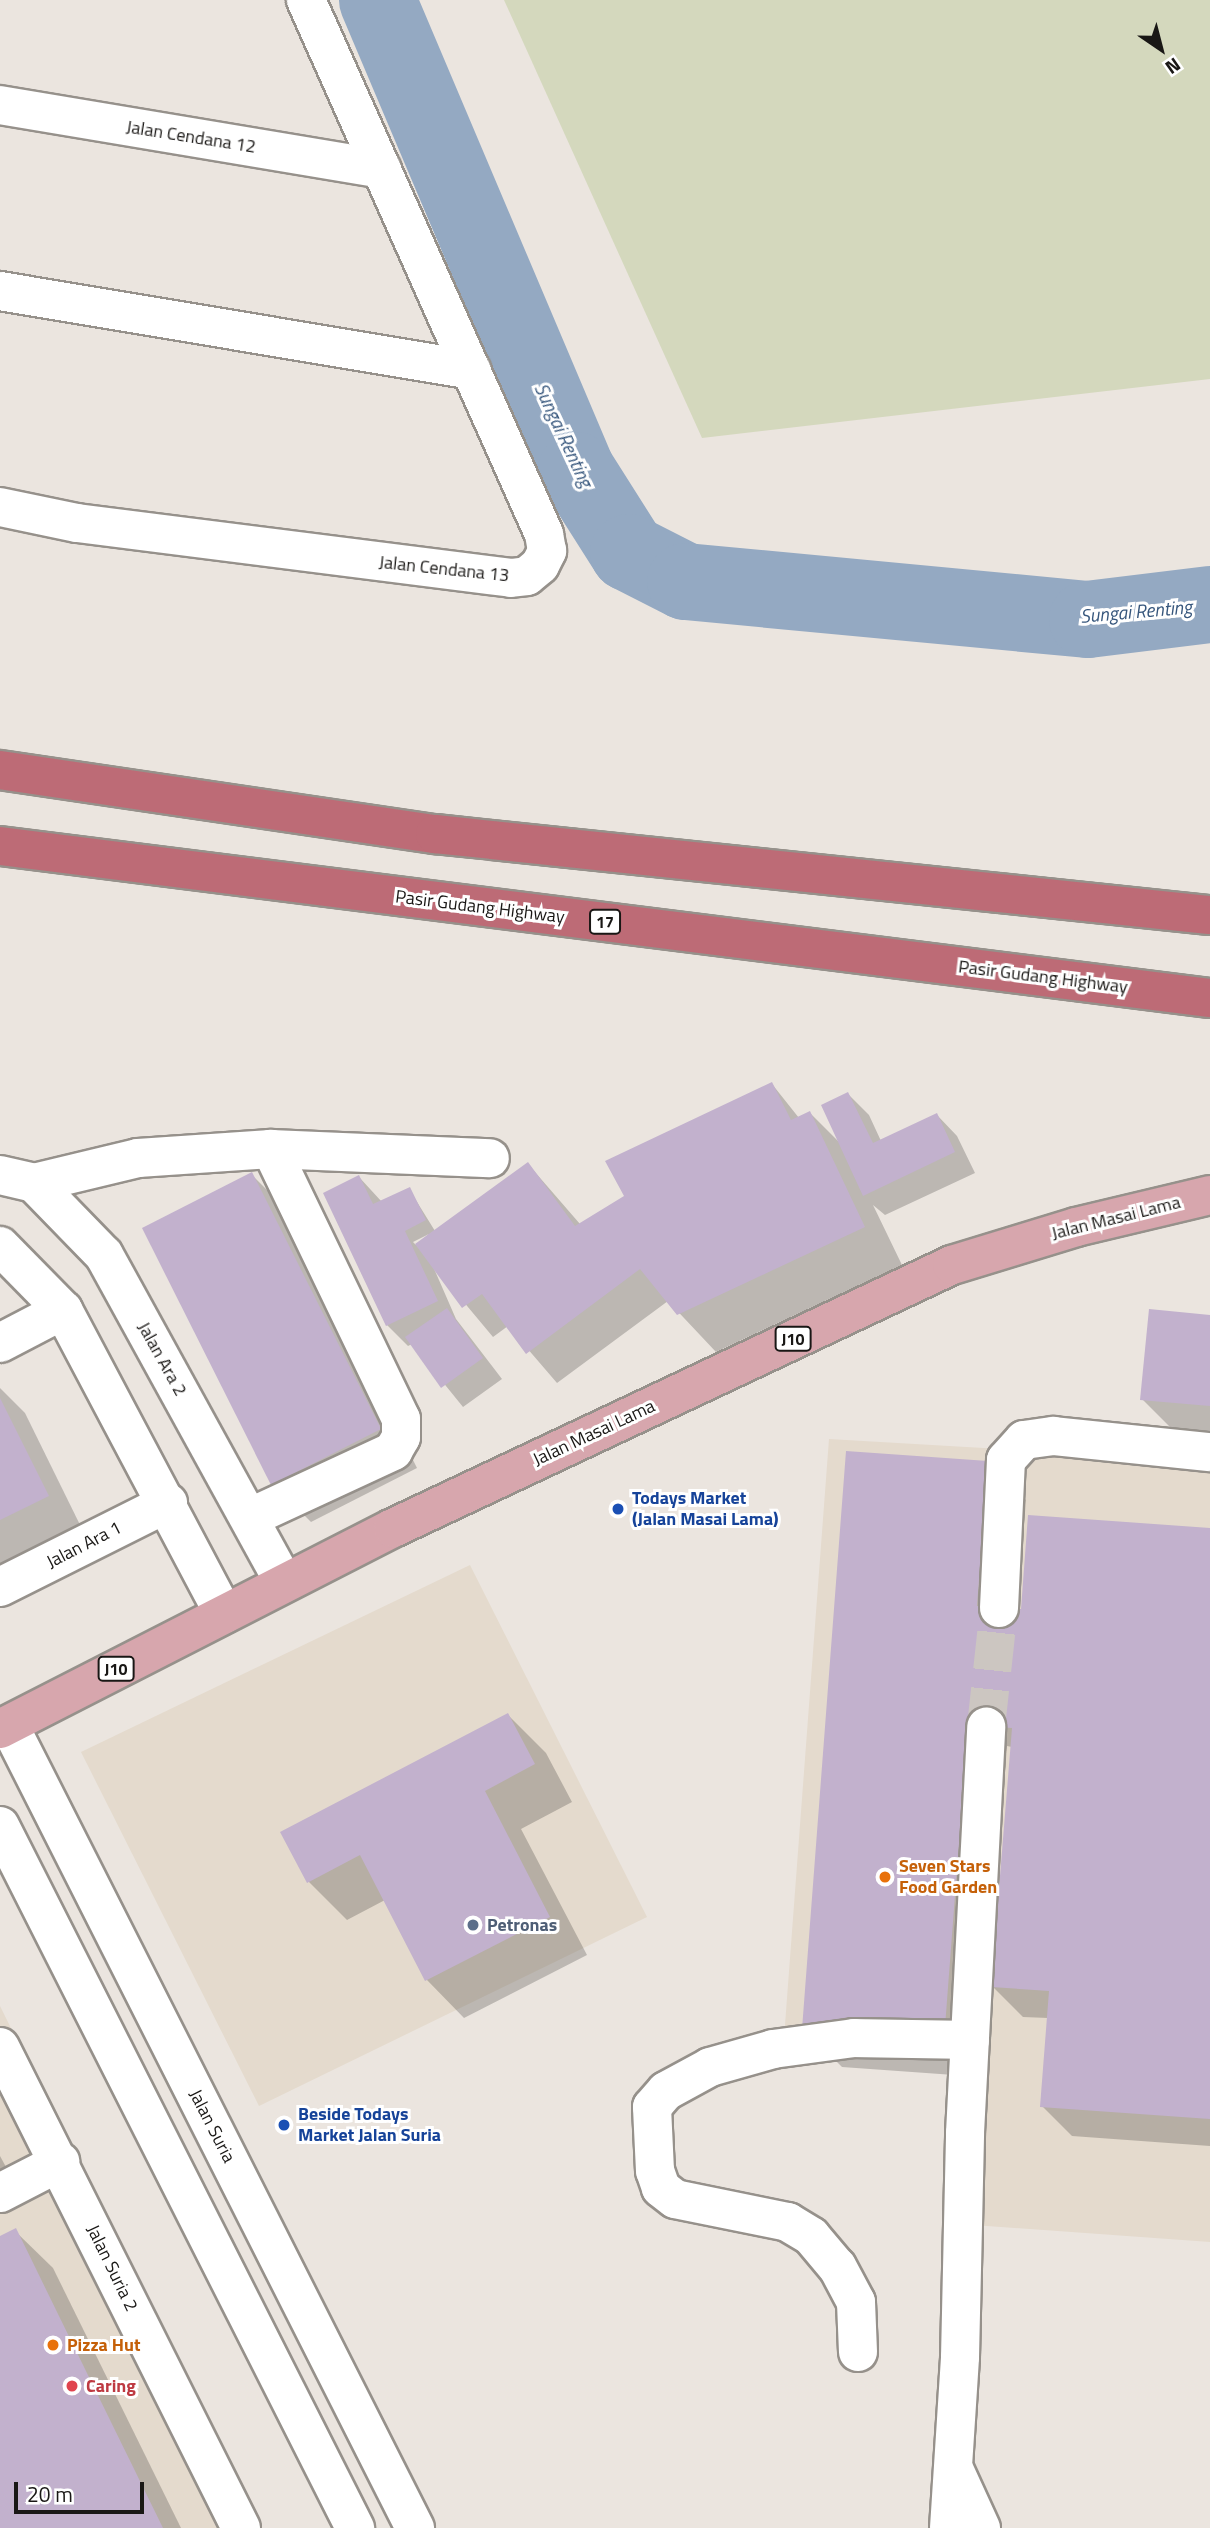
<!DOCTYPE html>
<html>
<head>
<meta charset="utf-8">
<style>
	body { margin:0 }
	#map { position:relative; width:1210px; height:2528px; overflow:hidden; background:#ebe5df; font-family:"Titillium Web",sans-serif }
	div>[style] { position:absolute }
	.built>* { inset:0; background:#e4dacd }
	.green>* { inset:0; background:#d4d8bd }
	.shadow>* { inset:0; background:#0003 }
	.river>* { height:77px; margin:-38.5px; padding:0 38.5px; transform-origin:38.5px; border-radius:38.5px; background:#94a9c2 }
	.building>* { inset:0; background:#c2b1cd }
	.minor-tunnel>* { height:38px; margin-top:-19px; transform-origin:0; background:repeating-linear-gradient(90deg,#ccc6c1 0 38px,transparent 0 57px) }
	.roads { filter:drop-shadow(2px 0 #96918b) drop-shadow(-2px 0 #96918b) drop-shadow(0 2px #96918b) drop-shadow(0 -2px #96918b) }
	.minor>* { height:38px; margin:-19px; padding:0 19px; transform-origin:19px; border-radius:19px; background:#fff }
	.major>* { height:38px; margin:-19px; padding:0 19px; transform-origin:19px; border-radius:19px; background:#d7a6ad }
	.highway>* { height:38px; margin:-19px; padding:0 19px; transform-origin:19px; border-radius:19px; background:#bd6b76 }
	.dots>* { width:19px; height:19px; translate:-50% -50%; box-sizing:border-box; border:4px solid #fff; border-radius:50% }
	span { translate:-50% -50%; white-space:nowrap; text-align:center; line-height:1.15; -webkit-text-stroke:6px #fff; paint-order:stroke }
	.shield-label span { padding:2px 5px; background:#fff; border:2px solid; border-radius:5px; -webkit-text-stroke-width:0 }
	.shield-label { font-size:16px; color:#191715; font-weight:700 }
	.street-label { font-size:18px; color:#191715 }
	.transit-label { font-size:18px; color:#164399; font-weight:700 }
	.left { translate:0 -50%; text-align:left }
	.food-label { font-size:18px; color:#c56008; font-weight:700 }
	.service-label { font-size:18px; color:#4e5e75; font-weight:700 }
	.health-label { font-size:18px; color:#be3a42; font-weight:700 }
	.water-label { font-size:19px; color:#36567c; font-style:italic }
	.north { position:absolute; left:1126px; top:14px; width:70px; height:70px; -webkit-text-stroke:5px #fff; paint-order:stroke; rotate:145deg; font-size:19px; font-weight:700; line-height:28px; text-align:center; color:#191715 }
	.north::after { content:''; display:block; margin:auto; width:24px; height:32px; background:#191715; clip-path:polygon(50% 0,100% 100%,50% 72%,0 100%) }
	.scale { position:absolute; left:14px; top:2482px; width:130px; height:32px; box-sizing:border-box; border:4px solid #191715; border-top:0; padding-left:9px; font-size:21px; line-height:24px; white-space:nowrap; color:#191715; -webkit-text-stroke:5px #fff; paint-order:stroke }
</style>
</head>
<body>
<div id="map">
	<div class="built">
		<i style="clip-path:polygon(829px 1439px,1036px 1451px,1210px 1469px,1210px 2242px,973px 2225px,979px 2049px,784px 2038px)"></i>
		<i style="clip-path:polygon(470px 1565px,647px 1917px,259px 2106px,81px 1752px)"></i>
		<i style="clip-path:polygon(0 2006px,259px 2528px,0 2528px)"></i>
	</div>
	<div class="green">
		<i style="clip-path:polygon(504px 0,1210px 0,1210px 379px,702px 438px)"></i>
	</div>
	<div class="shadow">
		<i style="clip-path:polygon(evenodd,772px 1084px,799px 1118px,810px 1113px,839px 1142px,848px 1094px,869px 1115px,881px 1141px,937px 1115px,957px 1136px,975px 1173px,885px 1215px,873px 1205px,902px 1265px,716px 1352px,668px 1301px,557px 1383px,508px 1326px,493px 1337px,432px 1264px,456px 1319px,502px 1379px,463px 1407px,412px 1344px,408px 1346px,387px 1325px,359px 1177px,382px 1202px,409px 1189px,435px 1231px,528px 1164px,580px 1224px,628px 1197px,772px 1084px,429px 1234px,416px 1245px,413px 1242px,429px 1234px)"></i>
		<i style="clip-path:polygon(251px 1174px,289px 1212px,417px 1468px,311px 1522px,273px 1484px)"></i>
		<i style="clip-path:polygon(1210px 1317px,1210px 1433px,1172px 1429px,1142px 1399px)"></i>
		<i style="clip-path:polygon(0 1388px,25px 1413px,85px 1535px,0 1577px)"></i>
		<i style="clip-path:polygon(988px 1462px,1026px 1500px,1017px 1611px,1210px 1530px,1210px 2146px,1072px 2136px,1042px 2106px,1048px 2018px,1023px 2017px,993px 1987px,1012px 1747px,1007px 1746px,982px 2077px,842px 2067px,804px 2029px)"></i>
		<i style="clip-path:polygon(508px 1715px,546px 1753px,572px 1802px,521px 1829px,587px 1955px,464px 2018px,427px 1980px,385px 1900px,347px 1920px,309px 1882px,282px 1832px)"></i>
		<i style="clip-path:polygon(0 2156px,23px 2198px,0 2210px)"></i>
		<i style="clip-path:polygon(15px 2231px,53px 2268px,181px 2528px,0 2528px,0 2238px)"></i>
	</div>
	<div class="river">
		<i style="left:377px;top:0;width:510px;rotate:67.05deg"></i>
		<i style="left:576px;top:470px;width:97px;rotate:57.6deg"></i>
		<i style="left:628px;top:552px;width:64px;rotate:27deg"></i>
		<i style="left:685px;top:581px;width:404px;rotate:5.4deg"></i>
		<i style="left:1087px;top:619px;width:124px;rotate:-7deg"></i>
	</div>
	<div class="building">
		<i style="clip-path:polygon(772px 1082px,791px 1120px,810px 1111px,865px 1227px,677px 1315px,640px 1269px,526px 1354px,482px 1294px,462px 1308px,415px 1244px,528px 1162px,575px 1226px,624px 1196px,605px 1161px)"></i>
		<i style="clip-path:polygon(848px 1092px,873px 1143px,937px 1113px,955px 1152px,863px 1196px,821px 1105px)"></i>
		<i style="clip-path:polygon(252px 1172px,381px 1429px,271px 1485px,142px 1228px)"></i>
		<i style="clip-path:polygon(359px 1175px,373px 1204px,410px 1187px,426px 1220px,405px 1231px,438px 1301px,386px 1326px,323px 1193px)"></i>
		<i style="clip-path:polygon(447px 1308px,483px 1358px,441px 1388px,405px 1337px)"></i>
		<i style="clip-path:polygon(1149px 1309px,1210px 1315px,1210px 1406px,1140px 1400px)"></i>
		<i style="clip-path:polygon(0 1398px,49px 1496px,0 1520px)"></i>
		<i style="clip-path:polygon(846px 1451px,988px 1461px,977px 1606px,1021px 1609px,1028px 1515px,1210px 1528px,1210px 2119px,1040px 2107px,1049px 1991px,991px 1987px,1012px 1728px,968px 1725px,944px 2040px,802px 2029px)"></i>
		<i style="clip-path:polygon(508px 1713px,535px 1764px,485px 1791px,550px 1917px,425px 1981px,360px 1855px,307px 1883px,280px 1832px)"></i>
		<i style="clip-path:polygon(16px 2228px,58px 2314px,163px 2528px,0 2528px,0 2236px)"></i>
	</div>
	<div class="minor-tunnel">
		<i style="left:986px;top:1727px;width:120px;rotate:-83.8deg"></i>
	</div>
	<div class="roads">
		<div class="minor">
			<i style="left:0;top:105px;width:387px;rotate:9.5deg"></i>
			<i style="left:0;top:291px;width:478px;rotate:9.5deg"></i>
			<i style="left:0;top:507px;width:79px;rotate:11.7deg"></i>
			<i style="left:77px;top:523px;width:437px;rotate:7.2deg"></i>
			<i style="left:511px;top:578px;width:16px;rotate:-7deg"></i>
			<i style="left:527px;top:576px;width:17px;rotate:-40deg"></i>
			<i style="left:540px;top:565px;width:16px;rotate:-63deg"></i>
			<i style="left:547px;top:551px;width:17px;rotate:-100deg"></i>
			<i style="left:544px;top:534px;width:585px;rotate:-114.02deg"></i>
			<i style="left:0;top:1175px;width:35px;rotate:13deg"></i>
			<i style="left:34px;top:1183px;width:100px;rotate:45.8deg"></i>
			<i style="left:104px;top:1255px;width:374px;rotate:61.2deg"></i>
			<i style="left:34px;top:1183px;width:107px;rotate:-13.5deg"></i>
			<i style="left:138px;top:1158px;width:133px;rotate:-3.9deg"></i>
			<i style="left:271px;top:1149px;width:219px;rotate:2.4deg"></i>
			<i style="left:0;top:1246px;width:90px;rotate:45.5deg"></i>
			<i style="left:63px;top:1310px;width:344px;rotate:62.1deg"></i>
			<i style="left:0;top:1343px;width:71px;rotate:-27.6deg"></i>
			<i style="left:251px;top:1517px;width:157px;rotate:-24.9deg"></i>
			<i style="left:393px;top:1451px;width:16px;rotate:-60deg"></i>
			<i style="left:401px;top:1437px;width:18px;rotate:-90deg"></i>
			<i style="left:401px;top:1419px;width:300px;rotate:-115.7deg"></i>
			<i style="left:0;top:1587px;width:188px;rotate:-26.6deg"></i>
			<i style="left:999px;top:1608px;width:148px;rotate:-87.3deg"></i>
			<i style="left:1006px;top:1460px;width:27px;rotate:-48deg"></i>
			<i style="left:1024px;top:1440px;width:30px;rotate:-8deg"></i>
			<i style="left:1054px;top:1436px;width:157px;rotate:5.9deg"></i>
			<i style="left:9px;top:1725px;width:900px;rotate:63.18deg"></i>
			<i style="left:0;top:1826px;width:787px;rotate:63.17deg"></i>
			<i style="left:0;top:2047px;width:538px;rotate:63.39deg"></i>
			<i style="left:0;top:2193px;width:68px;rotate:-27.3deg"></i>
			<i style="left:858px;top:2352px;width:50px;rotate:-92.3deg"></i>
			<i style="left:856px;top:2302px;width:40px;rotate:-118deg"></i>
			<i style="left:837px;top:2267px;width:40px;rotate:-130deg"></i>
			<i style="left:811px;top:2236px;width:27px;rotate:-149deg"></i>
			<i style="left:788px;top:2222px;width:115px;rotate:-168.5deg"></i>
			<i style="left:675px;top:2199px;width:18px;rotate:-142deg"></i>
			<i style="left:661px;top:2188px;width:18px;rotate:-109deg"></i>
			<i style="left:655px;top:2171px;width:64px;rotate:-92.7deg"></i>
			<i style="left:652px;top:2107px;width:21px;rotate:-49deg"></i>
			<i style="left:666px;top:2091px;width:50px;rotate:-28.6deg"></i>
			<i style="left:710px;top:2067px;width:66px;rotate:-15.9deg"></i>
			<i style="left:773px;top:2049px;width:82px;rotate:-7.7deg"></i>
			<i style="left:854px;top:2038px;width:116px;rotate:1deg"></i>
			<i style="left:954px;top:2469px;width:65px;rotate:65.4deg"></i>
			<i style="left:949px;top:2528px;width:171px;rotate:-86.3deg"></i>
			<i style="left:960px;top:2357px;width:224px;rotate:-88.7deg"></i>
			<i style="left:965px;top:2133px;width:407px;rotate:-87deg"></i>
		</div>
		<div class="major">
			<i style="left:0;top:1729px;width:441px;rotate:-27.1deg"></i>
			<i style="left:393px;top:1528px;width:618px;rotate:-25.2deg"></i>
			<i style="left:952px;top:1265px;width:130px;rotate:-17deg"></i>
			<i style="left:1076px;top:1227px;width:138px;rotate:-13.4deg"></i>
		</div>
		<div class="highway">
			<i style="left:0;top:770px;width:440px;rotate:8.4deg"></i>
			<i style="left:435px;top:834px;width:779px;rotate:5.97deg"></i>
			<i style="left:0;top:846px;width:1220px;rotate:7.16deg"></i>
		</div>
	</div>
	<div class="dots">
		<i style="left:618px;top:1509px;background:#1a4fb4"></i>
		<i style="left:885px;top:1877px;background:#e8710a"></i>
		<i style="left:473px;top:1925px;background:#5c6f8a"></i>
		<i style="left:284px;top:2125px;background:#1a4fb4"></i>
		<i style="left:53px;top:2345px;background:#e8710a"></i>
		<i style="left:72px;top:2386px;background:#e0444e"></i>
	</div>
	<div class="shield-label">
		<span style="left:605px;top:922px">17</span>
		<span style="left:793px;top:1339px">J10</span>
		<span style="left:116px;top:1669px">J10</span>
	</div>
	<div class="street-label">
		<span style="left:191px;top:137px;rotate:9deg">Jalan Cendana 12</span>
		<span style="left:444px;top:569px;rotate:6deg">Jalan Cendana 13</span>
		<span style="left:480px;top:907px;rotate:7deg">Pasir Gudang Highway</span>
		<span style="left:1043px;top:977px;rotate:7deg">Pasir Gudang Highway</span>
		<span style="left:1116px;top:1218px;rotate:-14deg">Jalan Masai Lama</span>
		<span style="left:162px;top:1359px;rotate:61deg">Jalan Ara 2</span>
		<span style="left:594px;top:1433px;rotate:-25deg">Jalan Masai Lama</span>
		<span style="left:84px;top:1545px;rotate:-27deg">Jalan Ara 1</span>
		<span style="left:212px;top:2126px;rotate:63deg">Jalan Suria</span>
		<span style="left:112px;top:2268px;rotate:64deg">Jalan Suria 2</span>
	</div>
	<div class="transit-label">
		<span class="left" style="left:632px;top:1509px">Todays Market<br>(Jalan Masai Lama)</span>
		<span class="left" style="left:298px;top:2125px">Beside Todays<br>Market Jalan Suria</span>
	</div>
	<div class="food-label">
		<span class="left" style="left:899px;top:1877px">Seven Stars<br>Food Garden</span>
		<span class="left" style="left:67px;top:2345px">Pizza Hut</span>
	</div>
	<div class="service-label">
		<span class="left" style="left:487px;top:1925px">Petronas</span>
	</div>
	<div class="health-label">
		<span class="left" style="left:86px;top:2386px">Caring</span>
	</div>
	<div class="water-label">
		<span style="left:564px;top:435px;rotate:65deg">Sungai Renting</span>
		<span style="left:1136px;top:611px;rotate:-5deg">Sungai Renting</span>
	</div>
	<div class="north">N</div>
	<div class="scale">20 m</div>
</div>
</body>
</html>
